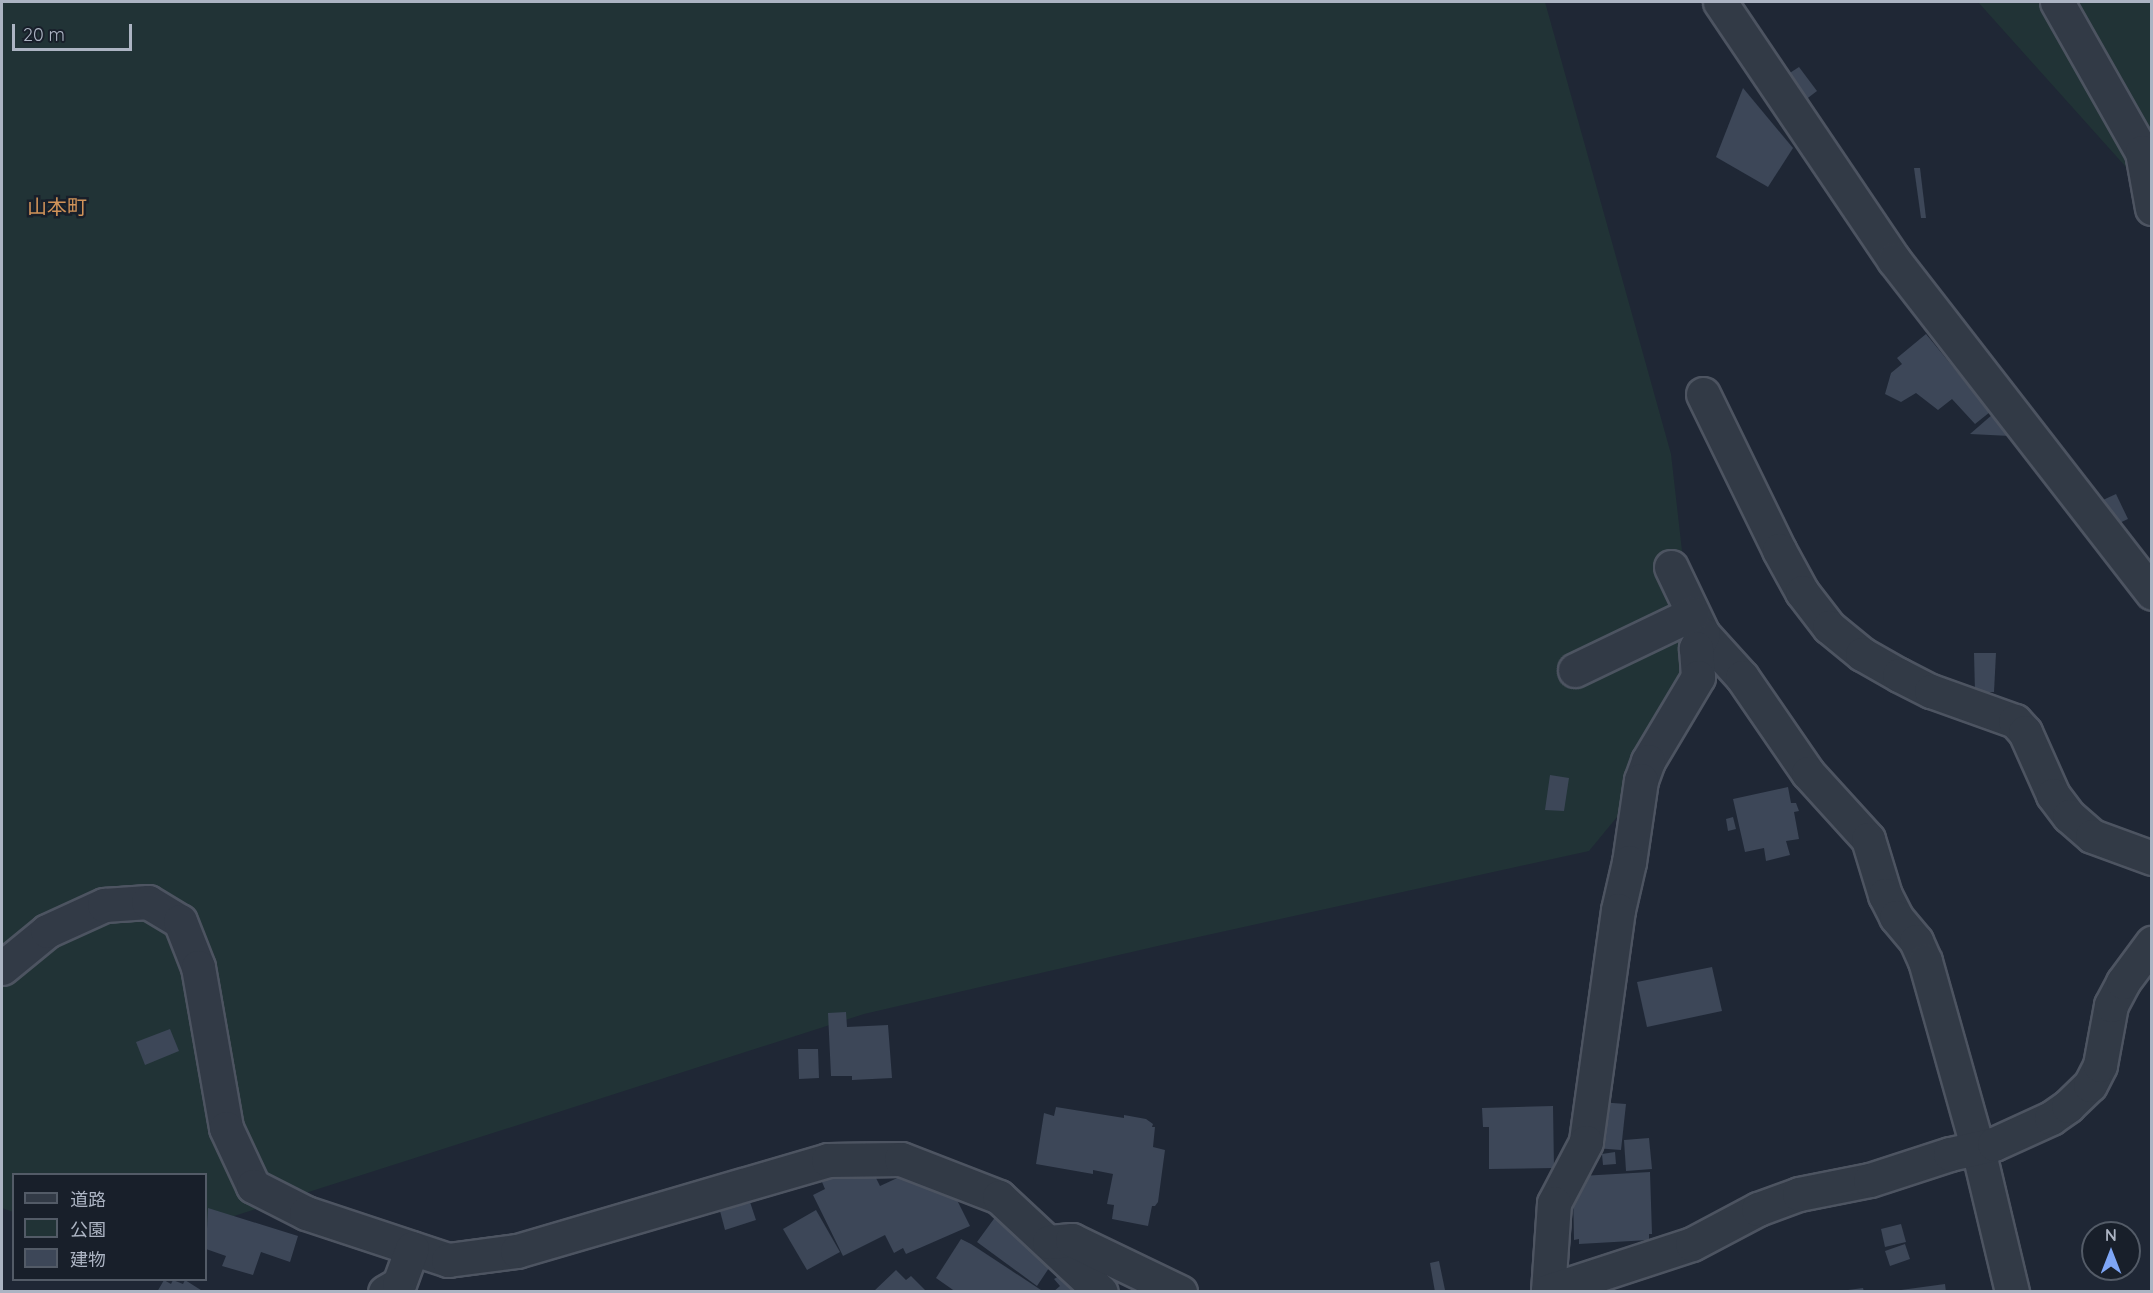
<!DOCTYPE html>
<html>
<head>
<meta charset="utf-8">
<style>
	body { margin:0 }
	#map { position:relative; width:2153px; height:1293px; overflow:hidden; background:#1f2735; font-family:Quicksand,"Noto Sans JP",sans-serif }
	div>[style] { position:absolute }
	.green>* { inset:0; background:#213336 }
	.building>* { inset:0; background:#3d4758 }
	.roads { filter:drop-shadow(2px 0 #4d5461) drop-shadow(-2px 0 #4d5461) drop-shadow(0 2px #4d5461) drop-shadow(0 -2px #4d5461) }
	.minor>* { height:33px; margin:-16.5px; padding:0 16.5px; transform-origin:16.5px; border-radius:16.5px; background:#323a46 }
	span { translate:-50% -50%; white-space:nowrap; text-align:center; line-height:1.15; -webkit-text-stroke:5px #181f2a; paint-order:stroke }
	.neighbourhood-label { font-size:20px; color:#d19359 }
	.frame { position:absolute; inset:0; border:3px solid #acb4c3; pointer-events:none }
	.legend { position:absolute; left:12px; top:1173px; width:195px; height:108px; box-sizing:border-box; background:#181f2a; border:2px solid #535b67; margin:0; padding:8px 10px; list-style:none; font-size:18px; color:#acb4c3 }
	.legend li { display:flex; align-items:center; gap:12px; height:30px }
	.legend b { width:30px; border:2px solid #535b67 }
	.north { position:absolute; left:2081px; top:1221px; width:60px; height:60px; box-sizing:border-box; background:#181f2a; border:2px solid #535b67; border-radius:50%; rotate:0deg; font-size:16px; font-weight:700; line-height:24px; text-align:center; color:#acb4c3 }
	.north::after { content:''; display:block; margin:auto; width:21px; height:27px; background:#7ea6f6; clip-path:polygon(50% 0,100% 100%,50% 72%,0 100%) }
	.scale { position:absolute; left:12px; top:24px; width:120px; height:27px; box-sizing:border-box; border:3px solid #acb4c3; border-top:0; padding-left:8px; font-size:18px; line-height:21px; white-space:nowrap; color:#acb4c3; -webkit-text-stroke:4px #181f2a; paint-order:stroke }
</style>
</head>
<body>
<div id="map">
	<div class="green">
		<i style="clip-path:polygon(2px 2px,1545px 2px,1671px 454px,1690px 621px,1678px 743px,1589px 851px,1162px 945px,864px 1014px,206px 1225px,206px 1174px,14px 1174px,13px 1212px,2px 1208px)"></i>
		<i style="clip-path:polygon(1978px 2px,2151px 2px,2151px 195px)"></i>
	</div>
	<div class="building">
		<i style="clip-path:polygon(1799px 67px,1817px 91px,1800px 104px,1782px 78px)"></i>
		<i style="clip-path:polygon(1743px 88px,1793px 148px,1768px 187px,1716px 157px)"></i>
		<i style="clip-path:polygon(1914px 168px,1920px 168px,1926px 218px,1921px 218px)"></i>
		<i style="clip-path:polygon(1926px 334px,1990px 412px,1975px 424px,1952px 399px,1938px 410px,1916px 393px,1901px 402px,1885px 394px,1891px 373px,1902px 364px,1897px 358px)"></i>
		<i style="clip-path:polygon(1993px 414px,2010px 436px,1970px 434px)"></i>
		<i style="clip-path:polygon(2116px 494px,2128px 519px,2115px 525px,2103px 500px)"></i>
		<i style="clip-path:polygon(1974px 653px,1996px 653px,1994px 692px,1975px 692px)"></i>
		<i style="clip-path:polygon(1550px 775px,1569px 778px,1564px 811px,1545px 810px)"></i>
		<i style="clip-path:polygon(1788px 787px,1791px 803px,1796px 803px,1799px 811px,1794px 812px,1799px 839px,1786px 841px,1790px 855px,1766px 861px,1764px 848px,1745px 852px,1733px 799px)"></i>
		<i style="clip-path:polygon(1733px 817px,1736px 829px,1728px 831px,1726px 819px)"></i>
		<i style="clip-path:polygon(1712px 967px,1722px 1011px,1647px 1027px,1637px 982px)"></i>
		<i style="clip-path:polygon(846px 1012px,847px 1027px,888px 1025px,892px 1078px,852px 1080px,852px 1076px,831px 1076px,828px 1013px)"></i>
		<i style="clip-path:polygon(170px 1029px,179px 1051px,145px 1065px,136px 1042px)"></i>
		<i style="clip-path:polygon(798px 1049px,818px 1049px,819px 1078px,799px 1079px)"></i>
		<i style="clip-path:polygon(1599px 1102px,1626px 1104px,1621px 1150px,1595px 1148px)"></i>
		<i style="clip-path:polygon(1553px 1106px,1554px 1168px,1489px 1169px,1489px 1127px,1483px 1127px,1482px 1108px)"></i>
		<i style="clip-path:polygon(1056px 1107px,1124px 1118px,1124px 1115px,1146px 1119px,1153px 1124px,1152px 1127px,1155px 1127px,1153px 1147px,1165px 1150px,1158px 1202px,1155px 1206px,1152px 1206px,1148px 1226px,1112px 1219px,1114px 1205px,1107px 1204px,1113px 1174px,1093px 1170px,1093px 1174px,1036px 1164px,1044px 1113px,1054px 1116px)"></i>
		<i style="clip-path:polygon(1649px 1138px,1652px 1169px,1626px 1171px,1624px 1140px)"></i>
		<i style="clip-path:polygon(1615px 1152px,1616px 1164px,1603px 1165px,1602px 1154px)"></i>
		<i style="clip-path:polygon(870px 1166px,880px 1186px,908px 1173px,951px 1188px,970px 1226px,906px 1254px,903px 1248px,894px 1253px,885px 1235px,843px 1256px,813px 1195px,825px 1189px,822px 1182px,846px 1170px)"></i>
		<i style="clip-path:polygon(1650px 1172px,1652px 1234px,1649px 1234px,1649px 1240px,1579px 1244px,1579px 1239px,1574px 1240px,1573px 1190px,1582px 1190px,1581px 1176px)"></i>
		<i style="clip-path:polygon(750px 1202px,756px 1220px,725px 1230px,720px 1211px)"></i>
		<i style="clip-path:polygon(208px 1208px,298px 1236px,290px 1262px,261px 1252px,253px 1275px,222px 1266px,226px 1256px,206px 1249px)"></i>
		<i style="clip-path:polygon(816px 1210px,840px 1252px,807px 1270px,783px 1229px)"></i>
		<i style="clip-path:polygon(996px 1216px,1035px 1248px,1033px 1252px,1051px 1265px,1037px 1286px,977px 1242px)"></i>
		<i style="clip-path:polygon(1901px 1224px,1906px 1242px,1885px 1247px,1881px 1229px)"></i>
		<i style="clip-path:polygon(961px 1239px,971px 1244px,1044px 1292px,956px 1292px,936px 1278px)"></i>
		<i style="clip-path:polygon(1905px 1244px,1910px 1259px,1890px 1266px,1885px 1251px)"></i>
		<i style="clip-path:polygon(1439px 1261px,1445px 1290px,1435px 1292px,1430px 1263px)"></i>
		<i style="clip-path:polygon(896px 1270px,906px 1280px,911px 1276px,927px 1292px,873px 1292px)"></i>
		<i style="clip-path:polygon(1059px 1276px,1073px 1292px,1053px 1292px,1060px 1286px,1054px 1279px)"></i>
		<i style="clip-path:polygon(164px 1280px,171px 1284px,173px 1280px,183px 1284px,185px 1280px,204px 1292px,157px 1292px)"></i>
		<i style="clip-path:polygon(1945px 1284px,1946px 1292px,1901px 1292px,1901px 1290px)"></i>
		<i style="clip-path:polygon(1863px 1288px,1864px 1292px,1848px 1292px,1848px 1290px)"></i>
	</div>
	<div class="roads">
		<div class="minor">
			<i style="left:1720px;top:2px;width:311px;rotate:56deg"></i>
			<i style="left:1894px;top:260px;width:421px;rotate:52.2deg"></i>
			<i style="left:2057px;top:2px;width:172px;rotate:60.5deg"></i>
			<i style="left:2142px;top:152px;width:57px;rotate:79.9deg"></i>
			<i style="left:1703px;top:394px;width:174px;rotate:64deg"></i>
			<i style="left:1779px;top:550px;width:48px;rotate:61.3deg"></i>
			<i style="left:1802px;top:592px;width:44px;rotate:52.4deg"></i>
			<i style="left:1829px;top:627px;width:43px;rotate:39.3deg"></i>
			<i style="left:1862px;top:654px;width:43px;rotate:29.6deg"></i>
			<i style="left:1899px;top:675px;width:36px;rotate:27deg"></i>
			<i style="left:1931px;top:691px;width:89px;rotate:19.7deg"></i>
			<i style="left:2015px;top:721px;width:15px;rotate:48deg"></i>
			<i style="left:2025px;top:732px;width:69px;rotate:66deg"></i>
			<i style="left:2053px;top:795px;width:26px;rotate:53deg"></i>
			<i style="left:2069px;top:816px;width:30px;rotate:41deg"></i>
			<i style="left:2092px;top:836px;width:64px;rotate:20.1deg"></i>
			<i style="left:1671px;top:567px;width:74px;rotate:64.5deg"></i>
			<i style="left:1703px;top:634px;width:58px;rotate:47.8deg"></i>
			<i style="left:1742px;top:677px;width:116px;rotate:55.5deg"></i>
			<i style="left:1808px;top:773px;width:89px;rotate:47.7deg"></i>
			<i style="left:1868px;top:839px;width:59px;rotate:73.1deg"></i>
			<i style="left:1885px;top:895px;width:25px;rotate:63deg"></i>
			<i style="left:1896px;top:917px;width:31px;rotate:50deg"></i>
			<i style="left:1916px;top:941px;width:22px;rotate:66deg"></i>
			<i style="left:1925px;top:961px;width:195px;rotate:74.3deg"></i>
			<i style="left:1978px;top:1149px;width:147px;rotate:76.6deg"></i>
			<i style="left:1703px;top:634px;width:16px;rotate:117deg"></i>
			<i style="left:1696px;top:648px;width:29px;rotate:86deg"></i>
			<i style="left:1698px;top:677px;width:98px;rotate:120.8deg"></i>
			<i style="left:1648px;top:761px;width:20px;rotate:110deg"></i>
			<i style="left:1641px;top:780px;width:83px;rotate:98.3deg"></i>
			<i style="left:1629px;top:862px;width:49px;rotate:102.9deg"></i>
			<i style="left:1618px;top:910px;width:234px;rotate:97.9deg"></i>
			<i style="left:1586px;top:1142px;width:69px;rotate:117.7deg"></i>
			<i style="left:1554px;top:1203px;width:88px;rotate:93.9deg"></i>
			<i style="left:1548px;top:1291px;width:151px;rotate:-18.1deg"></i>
			<i style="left:1692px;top:1244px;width:75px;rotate:-27.9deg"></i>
			<i style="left:1758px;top:1209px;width:44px;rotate:-20.1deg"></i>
			<i style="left:1799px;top:1194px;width:72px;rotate:-11.2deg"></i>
			<i style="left:1870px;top:1180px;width:84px;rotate:-18deg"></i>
			<i style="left:1950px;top:1154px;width:45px;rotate:-12.8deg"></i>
			<i style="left:1994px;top:1144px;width:63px;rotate:-24.5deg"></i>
			<i style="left:2051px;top:1118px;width:21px;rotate:-35deg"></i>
			<i style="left:2068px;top:1106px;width:30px;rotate:-44deg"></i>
			<i style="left:2090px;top:1085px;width:22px;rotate:-63deg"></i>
			<i style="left:2100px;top:1065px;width:61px;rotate:-79.6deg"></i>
			<i style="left:2111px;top:1005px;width:26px;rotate:-62deg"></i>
			<i style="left:2123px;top:982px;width:49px;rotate:-53.4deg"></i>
			<i style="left:1575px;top:670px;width:130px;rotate:-25.6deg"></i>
			<i style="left:2px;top:968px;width:58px;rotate:-39.4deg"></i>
			<i style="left:47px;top:931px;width:63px;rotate:-24.5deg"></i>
			<i style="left:104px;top:905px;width:44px;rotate:-3.9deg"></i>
			<i style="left:148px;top:902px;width:37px;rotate:31deg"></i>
			<i style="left:180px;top:921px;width:49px;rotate:68.6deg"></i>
			<i style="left:198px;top:967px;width:163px;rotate:80.1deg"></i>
			<i style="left:226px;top:1128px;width:64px;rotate:65deg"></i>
			<i style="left:253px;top:1186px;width:59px;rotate:27deg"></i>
			<i style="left:306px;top:1213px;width:150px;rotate:18.3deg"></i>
			<i style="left:448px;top:1260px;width:70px;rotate:-7.4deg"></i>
			<i style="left:517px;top:1251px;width:324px;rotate:-16.3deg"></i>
			<i style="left:828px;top:1160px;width:73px;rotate:-0.8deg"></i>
			<i style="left:901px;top:1159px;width:105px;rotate:21.2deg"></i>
			<i style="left:999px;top:1197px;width:139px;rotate:43deg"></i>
			<i style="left:1049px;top:1242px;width:23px;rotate:-5deg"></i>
			<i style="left:1072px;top:1240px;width:120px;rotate:25.7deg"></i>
			<i style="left:385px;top:1292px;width:16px;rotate:-30deg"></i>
			<i style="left:399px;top:1284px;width:38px;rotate:-70deg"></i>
		</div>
	</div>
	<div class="neighbourhood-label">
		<span style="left:57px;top:206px">山本町</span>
	</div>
	<div class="frame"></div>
	<ul class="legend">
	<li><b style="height:8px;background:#323a46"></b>道路</li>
	<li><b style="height:16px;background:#213336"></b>公園</li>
	<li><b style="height:16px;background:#3d4758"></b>建物</li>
	</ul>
	<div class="north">N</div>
	<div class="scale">20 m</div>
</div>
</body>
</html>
